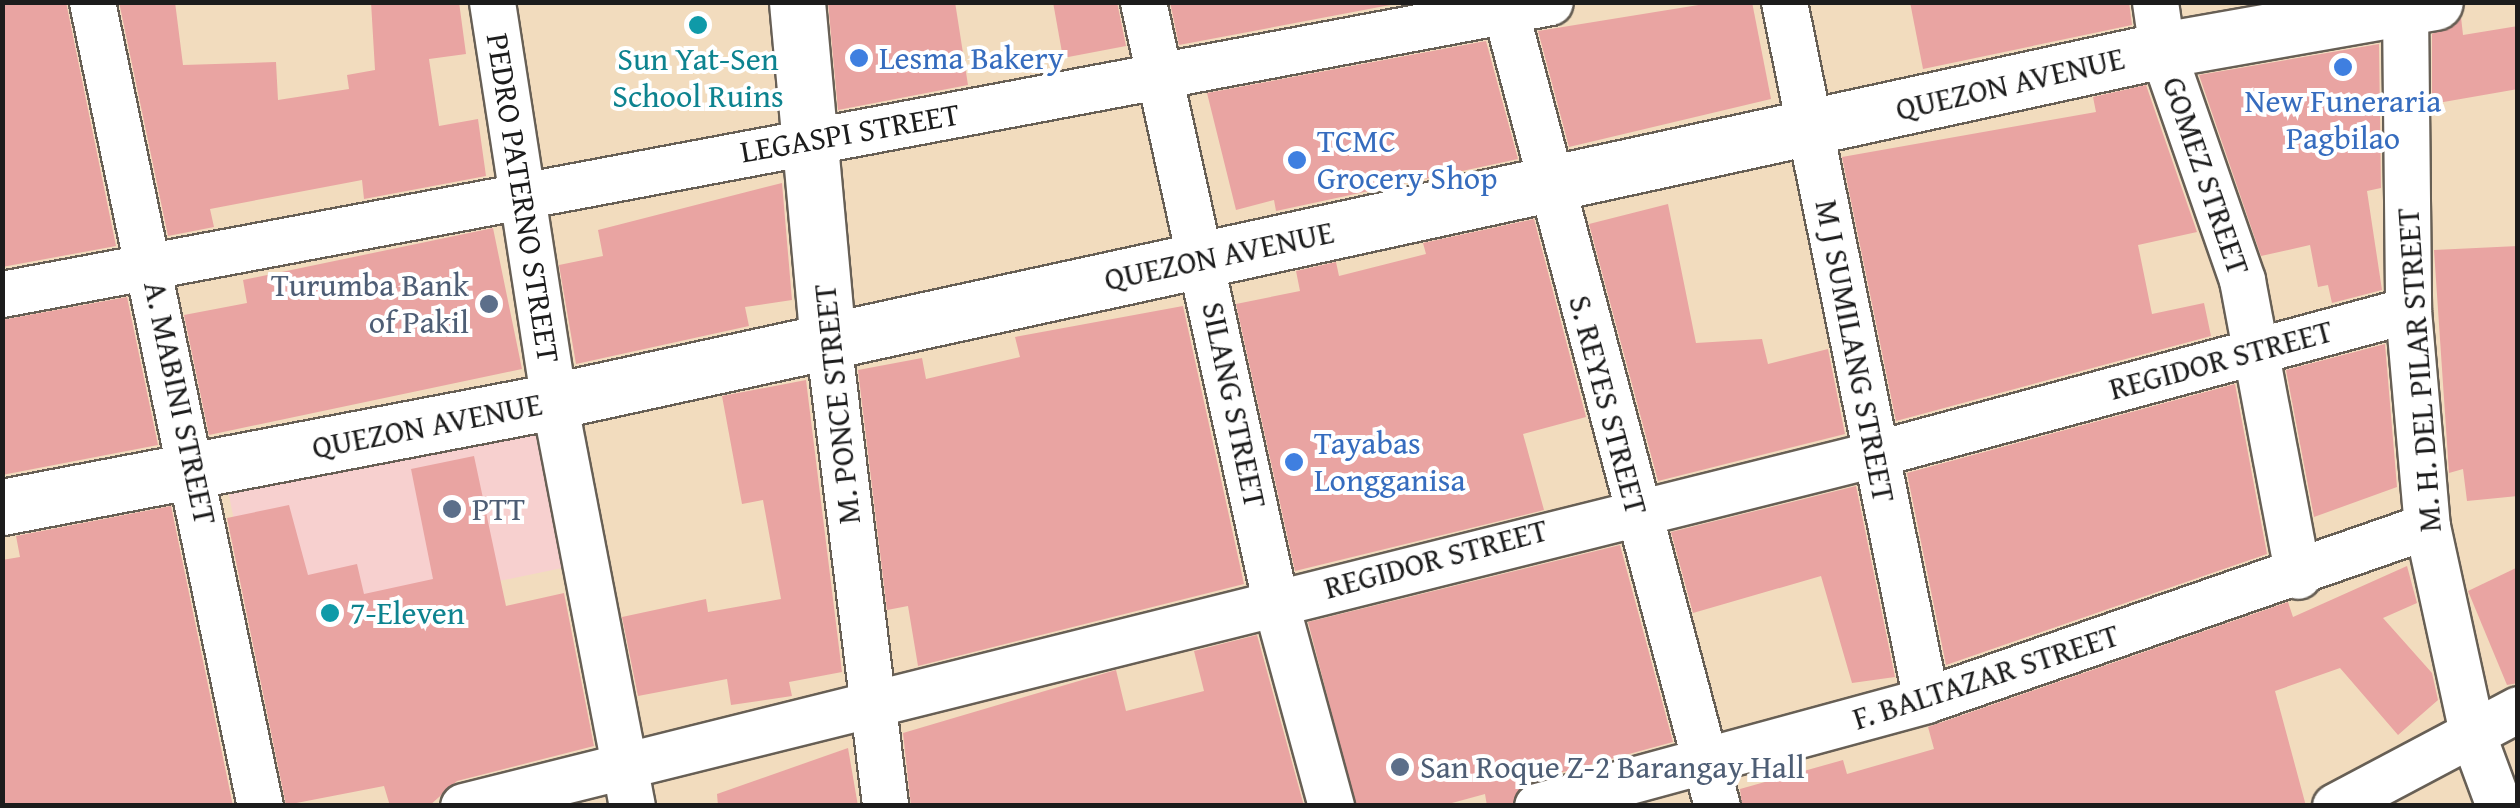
<!DOCTYPE html>
<html>
<head>
<meta charset="utf-8">
<style>
	body { margin:0 }
	#map { position:relative; width:2520px; height:808px; overflow:hidden; background:#f2dcbe; font-family:"Gentium Book Plus",serif }
	div>[style] { position:absolute }
	.built>* { inset:0; background:#f7d0cf }
	.building>* { inset:0; background:#e9a4a2 }
	.roads { filter:drop-shadow(2px 0 #675f55) drop-shadow(-2px 0 #675f55) drop-shadow(0 2px #675f55) drop-shadow(0 -2px #675f55) }
	.street>* { height:45px; margin:-22.5px; padding:0 22.5px; transform-origin:22.5px; border-radius:22.5px; background:#fff }
	.secondary>* { height:55px; margin:-27.5px; padding:0 27.5px; transform-origin:27.5px; border-radius:27.5px; background:#fff }
	.dots>* { width:28px; height:28px; translate:-50% -50%; box-sizing:border-box; border:5px solid #fff; border-radius:50% }
	span { translate:-50% -50%; white-space:nowrap; text-align:center; line-height:1.15; -webkit-text-stroke:8px #fff; paint-order:stroke }
	.shop-label { font-size:32px; color:#366cbe }
	.left { translate:0 -50%; text-align:left }
	.culture-label { font-size:32px; color:#0d838f }
	.street-label { font-size:32px; color:#1c1c1c }
	.service-label { font-size:32px; color:#4e5e75 }
	.right { translate:-100% -50%; text-align:right }
	.frame { position:absolute; inset:0; border:5px solid #1c1c1c; pointer-events:none }
</style>
</head>
<body>
<div id="map">
	<div class="built">
		<i style="clip-path:polygon(538px 426px,567px 567px,499px 581px,263px 668px,227px 485px)"></i>
	</div>
	<div class="building">
		<i style="clip-path:polygon(2px 2px,66px 2px,116px 246px,2px 267px)"></i>
		<i style="clip-path:polygon(119px 2px,175px 2px,183px 65px,276px 62px,278px 100px,349px 89px,347px 75px,375px 70px,371px 2px,459px 2px,466px 54px,429px 59px,439px 126px,478px 119px,486px 176px,364px 199px,362px 180px,210px 209px,214px 227px,168px 236px)"></i>
		<i style="clip-path:polygon(828px 2px,955px 2px,968px 85px,838px 110px)"></i>
		<i style="clip-path:polygon(1053px 2px,1117px 2px,1126px 46px,1063px 58px)"></i>
		<i style="clip-path:polygon(1170px 2px,1406px 2px,1179px 45px)"></i>
		<i style="clip-path:polygon(1717px 2px,1752px 2px,1771px 99px,1569px 147px,1538px 31px)"></i>
		<i style="clip-path:polygon(1910px 2px,2129px 2px,2132px 25px,1923px 69px)"></i>
		<i style="clip-path:polygon(2461px 17px,2463px 35px,2518px 26px,2518px 89px,2432px 104px,2432px 34px)"></i>
		<i style="clip-path:polygon(1486px 41px,1518px 159px,1276px 211px,1274px 200px,1236px 210px,1207px 93px)"></i>
		<i style="clip-path:polygon(2379px 44px,2381px 188px,2367px 191px,2382px 290px,2332px 303px,2328px 285px,2318px 287px,2310px 245px,2261px 256px,2199px 75px)"></i>
		<i style="clip-path:polygon(2146px 85px,2197px 232px,2138px 245px,2152px 314px,2204px 303px,2211px 336px,1896px 421px,1842px 157px,2096px 112px,2093px 97px)"></i>
		<i style="clip-path:polygon(782px 183px,792px 300px,745px 307px,749px 326px,576px 364px,559px 265px,603px 256px,598px 230px)"></i>
		<i style="clip-path:polygon(1668px 204px,1696px 343px,1762px 339px,1768px 364px,1828px 349px,1845px 434px,1658px 481px,1589px 224px)"></i>
		<i style="clip-path:polygon(1534px 219px,1586px 417px,1523px 434px,1544px 510px,1295px 571px,1236px 304px,1300px 291px,1296px 271px,1336px 262px,1339px 276px,1426px 254px,1423px 243px)"></i>
		<i style="clip-path:polygon(493px 228px,522px 369px,209px 435px,184px 315px,247px 303px,243px 280px)"></i>
		<i style="clip-path:polygon(2518px 246px,2518px 496px,2467px 501px,2463px 469px,2449px 473px,2434px 250px)"></i>
		<i style="clip-path:polygon(127px 297px,158px 445px,2px 475px,2px 320px)"></i>
		<i style="clip-path:polygon(1183px 306px,1244px 584px,918px 666px,908px 606px,887px 610px,858px 370px,922px 358px,926px 379px,1020px 357px,1015px 337px)"></i>
		<i style="clip-path:polygon(2385px 344px,2397px 487px,2314px 517px,2286px 370px)"></i>
		<i style="clip-path:polygon(806px 380px,842px 672px,789px 682px,792px 696px,731px 705px,727px 679px,638px 696px,622px 617px,706px 599px,708px 612px,781px 599px,763px 500px,742px 504px,722px 396px)"></i>
		<i style="clip-path:polygon(2235px 384px,2267px 554px,1946px 665px,1907px 473px)"></i>
		<i style="clip-path:polygon(474px 456px,506px 606px,564px 593px,594px 746px,457px 781px,429px 806px,390px 806px,384px 786px,286px 805px,227px 518px,289px 505px,308px 575px,357px 564px,364px 594px,433px 579px,411px 469px)"></i>
		<i style="clip-path:polygon(1856px 486px,1895px 677px,1852px 683px,1821px 576px,1693px 613px,1671px 532px)"></i>
		<i style="clip-path:polygon(171px 506px,233px 806px,2px 806px,2px 560px,20px 557px,16px 536px)"></i>
		<i style="clip-path:polygon(1620px 545px,1673px 742px,1530px 781px,1512px 806px,1487px 806px,1485px 794px,1441px 806px,1356px 806px,1308px 622px)"></i>
		<i style="clip-path:polygon(2407px 566px,2417px 603px,2383px 618px,2432px 673px,2438px 700px,2398px 735px,2340px 668px,2275px 691px,2306px 806px,1742px 806px,1740px 789px,1843px 760px,1847px 774px,1934px 749px,1928px 727px,2288px 602px,2293px 617px)"></i>
		<i style="clip-path:polygon(2518px 567px,2518px 683px,2507px 685px,2468px 591px)"></i>
		<i style="clip-path:polygon(1257px 635px,1304px 806px,911px 806px,903px 733px,1116px 670px,1126px 711px,1204px 691px,1194px 651px)"></i>
		<i style="clip-path:polygon(848px 748px,858px 806px,718px 806px,717px 794px)"></i>
	</div>
	<div class="roads">
		<div class="street">
			<i style="left:92px;top:2px;width:821px;rotate:78.2deg"></i>
			<i style="left:492px;top:2px;width:404px;rotate:81.2deg"></i>
			<i style="left:554px;top:401px;width:412px;rotate:79.1deg"></i>
			<i style="left:1143px;top:2px;width:613px;rotate:77.57deg"></i>
			<i style="left:1275px;top:601px;width:213px;rotate:74.7deg"></i>
			<i style="left:1503px;top:2px;width:832px;rotate:75.1deg"></i>
			<i style="left:1784px;top:2px;width:712px;rotate:78.5deg"></i>
			<i style="left:2155px;top:2px;width:49px;rotate:81.7deg"></i>
			<i style="left:2162px;top:50px;width:244px;rotate:70.8deg"></i>
			<i style="left:2242px;top:280px;width:301px;rotate:79.3deg"></i>
			<i style="left:2405px;top:8px;width:302px;rotate:89.4deg"></i>
			<i style="left:2408px;top:310px;width:217px;rotate:85deg"></i>
			<i style="left:2427px;top:526px;width:212px;rotate:77.7deg"></i>
			<i style="left:2472px;top:733px;width:78px;rotate:69.7deg"></i>
			<i style="left:2px;top:294px;width:1575px;rotate:-10.68deg"></i>
			<i style="left:828px;top:340px;width:469px;rotate:83deg"></i>
			<i style="left:463px;top:806px;width:1455px;rotate:-14deg"></i>
			<i style="left:1875px;top:454px;width:552px;rotate:-15.12deg"></i>
			<i style="left:1537px;top:806px;width:403px;rotate:-15.2deg"></i>
			<i style="left:1926px;top:700px;width:530px;rotate:-19.15deg"></i>
			<i style="left:2335px;top:806px;width:207px;rotate:-27.9deg"></i>
		</div>
		<div class="secondary">
			<i style="left:797px;top:2px;width:339px;rotate:84.8deg"></i>
			<i style="left:2px;top:507px;width:562px;rotate:-10.87deg"></i>
			<i style="left:554px;top:401px;width:1646px;rotate:-12.31deg"></i>
			<i style="left:2162px;top:50px;width:277px;rotate:-10deg"></i>
		</div>
	</div>
	<div class="dots">
		<i style="left:698px;top:25px;background:#0f9aa8"></i>
		<i style="left:859px;top:58px;background:#3f7fe0"></i>
		<i style="left:2343px;top:67px;background:#3f7fe0"></i>
		<i style="left:1297px;top:160px;background:#3f7fe0"></i>
		<i style="left:489px;top:304px;background:#5c6f8a"></i>
		<i style="left:1294px;top:462px;background:#3f7fe0"></i>
		<i style="left:452px;top:509px;background:#5c6f8a"></i>
		<i style="left:330px;top:613px;background:#0f9aa8"></i>
		<i style="left:1400px;top:767px;background:#5c6f8a"></i>
	</div>
	<div class="shop-label">
		<span class="left" style="left:879px;top:58px">Lesma Bakery</span>
		<span style="left:2343px;top:120px">New Funeraria<br>Pagbilao</span>
		<span class="left" style="left:1317px;top:160px">TCMC<br>Grocery Shop</span>
		<span class="left" style="left:1314px;top:462px">Tayabas<br>Longganisa</span>
	</div>
	<div class="culture-label">
		<span style="left:698px;top:78px">Sun Yat-Sen<br>School Ruins</span>
		<span class="left" style="left:350px;top:613px">7-Eleven</span>
	</div>
	<div class="street-label">
		<span style="left:2010px;top:84px;rotate:-13deg">QUEZON AVENUE</span>
		<span style="left:850px;top:133px;rotate:-10deg">LEGASPI STREET</span>
		<span style="left:2206px;top:176px;rotate:71deg">GOMEZ STREET</span>
		<span style="left:523px;top:198px;rotate:81deg">PEDRO PATERNO STREET</span>
		<span style="left:1219px;top:256px;rotate:-12deg">QUEZON AVENUE</span>
		<span style="left:1855px;top:351px;rotate:79deg">M J SUMILANG STREET</span>
		<span style="left:2221px;top:360px;rotate:-15deg">REGIDOR STREET</span>
		<span style="left:2419px;top:370px;rotate:-94deg">M. H. DEL PILAR STREET</span>
		<span style="left:180px;top:403px;rotate:78deg">A. MABINI STREET</span>
		<span style="left:837px;top:404px;rotate:-96deg">M. PONCE STREET</span>
		<span style="left:1234px;top:405px;rotate:78deg">SILANG STREET</span>
		<span style="left:1608px;top:405px;rotate:75deg">S. REYES STREET</span>
		<span style="left:427px;top:426px;rotate:-11deg">QUEZON AVENUE</span>
		<span style="left:1436px;top:559px;rotate:-15deg">REGIDOR STREET</span>
		<span style="left:1986px;top:677px;rotate:-18deg">F. BALTAZAR STREET</span>
	</div>
	<div class="service-label">
		<span class="right" style="left:469px;top:304px">Turumba Bank<br>of Pakil</span>
		<span class="left" style="left:472px;top:509px">PTT</span>
		<span class="left" style="left:1420px;top:767px">San Roque Z-2 Barangay Hall</span>
	</div>
	<div class="frame"></div>
</div>
</body>
</html>
